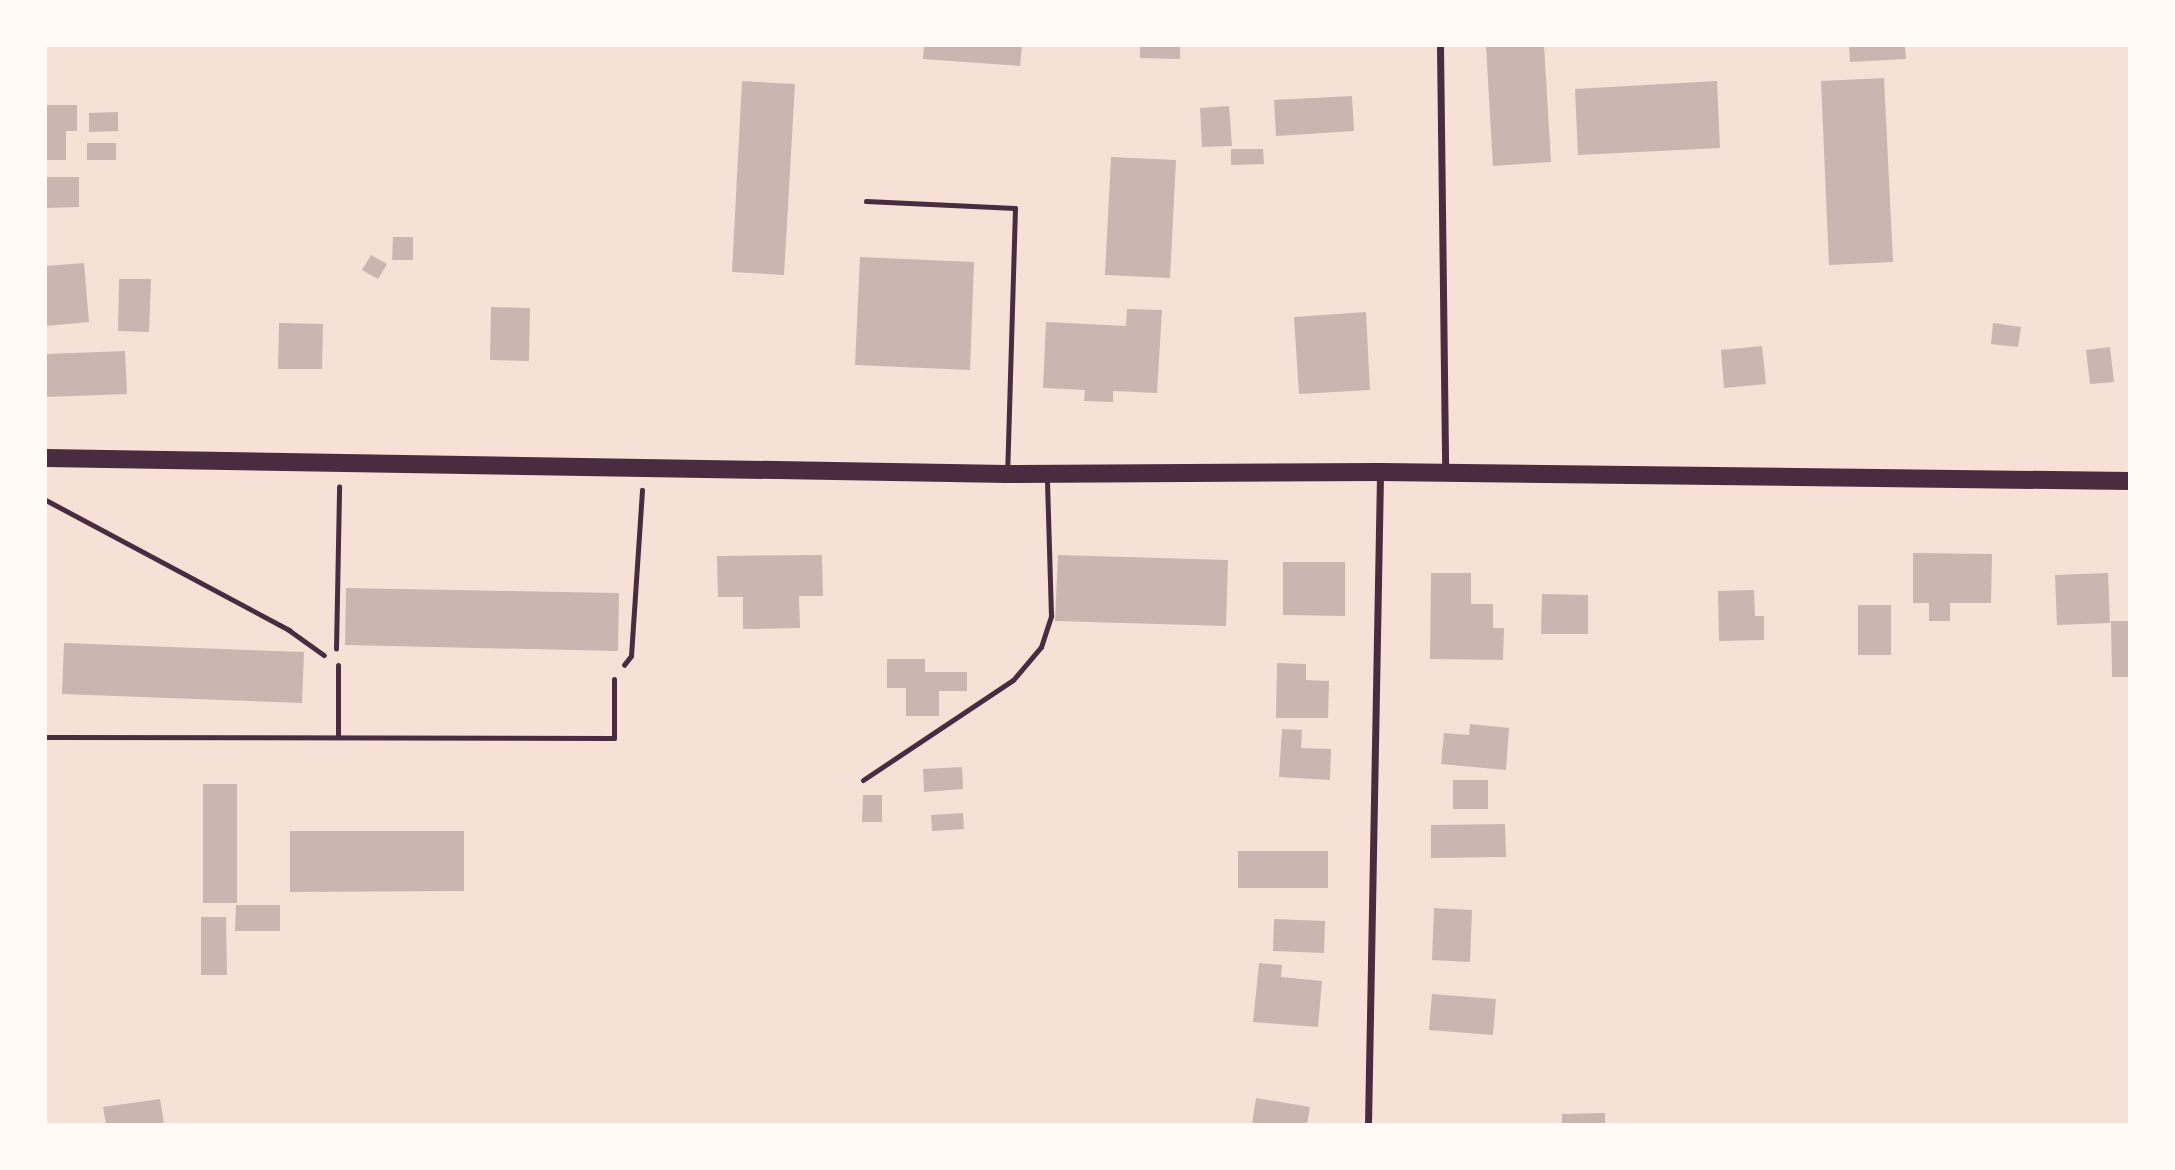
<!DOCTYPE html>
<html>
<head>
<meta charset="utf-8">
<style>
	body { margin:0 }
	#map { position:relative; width:2175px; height:1170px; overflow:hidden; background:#f7e1d7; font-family:"Work Sans",sans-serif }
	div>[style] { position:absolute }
	.building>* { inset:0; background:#ccb4b1 }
	.path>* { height:4.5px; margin:-2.25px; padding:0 2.25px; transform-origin:2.25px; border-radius:2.25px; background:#4a2c40 }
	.service>* { height:5px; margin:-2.5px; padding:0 2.5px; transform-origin:2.5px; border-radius:2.5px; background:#4a2c40 }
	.minor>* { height:7px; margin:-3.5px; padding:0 3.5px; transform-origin:3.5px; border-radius:3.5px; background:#4a2c40 }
	.primary>* { height:18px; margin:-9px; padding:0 9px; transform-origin:9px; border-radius:9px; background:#4a2c40 }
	span { translate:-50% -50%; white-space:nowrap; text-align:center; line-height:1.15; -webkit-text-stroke:7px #fffaf5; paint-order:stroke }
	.frame { position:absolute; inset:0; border:47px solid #fffaf5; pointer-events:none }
</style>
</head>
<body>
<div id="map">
	<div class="building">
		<i style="clip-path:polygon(924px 46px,1022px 46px,1020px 66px,923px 59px)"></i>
		<i style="clip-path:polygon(1140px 46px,1180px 46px,1180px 59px,1140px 58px)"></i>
		<i style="clip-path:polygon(1486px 46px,1544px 46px,1551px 162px,1493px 166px)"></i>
		<i style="clip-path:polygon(1849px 46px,1905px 46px,1906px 59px,1850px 62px)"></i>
		<i style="clip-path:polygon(1884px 78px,1893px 262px,1829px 265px,1821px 81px)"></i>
		<i style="clip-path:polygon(742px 81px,795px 84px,784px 275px,732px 272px)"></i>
		<i style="clip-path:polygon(1717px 81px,1720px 148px,1578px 155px,1575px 89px)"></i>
		<i style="clip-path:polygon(1352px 96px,1354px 131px,1276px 136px,1274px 100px)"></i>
		<i style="clip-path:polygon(46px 105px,77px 105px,77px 131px,66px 131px,66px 160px,47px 160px)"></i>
		<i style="clip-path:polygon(1229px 106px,1232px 146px,1202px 147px,1200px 108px)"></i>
		<i style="clip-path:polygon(118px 112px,118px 131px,89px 132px,89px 113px)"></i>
		<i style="clip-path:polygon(87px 143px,116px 143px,116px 160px,87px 160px)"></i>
		<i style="clip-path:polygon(1231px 149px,1263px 149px,1264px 164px,1231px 165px)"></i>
		<i style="clip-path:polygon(1111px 157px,1176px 160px,1170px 278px,1105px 275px)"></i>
		<i style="clip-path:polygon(46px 177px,79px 177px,79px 207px,46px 208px)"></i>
		<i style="clip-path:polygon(393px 237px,413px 237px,413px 260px,392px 260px)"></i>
		<i style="clip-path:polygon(371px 255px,387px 264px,378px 279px,362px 270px)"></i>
		<i style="clip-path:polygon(860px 257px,974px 262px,970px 370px,855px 365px)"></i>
		<i style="clip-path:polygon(84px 263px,89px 322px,46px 326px,46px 266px)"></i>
		<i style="clip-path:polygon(119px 279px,151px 279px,149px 332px,118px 331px)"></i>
		<i style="clip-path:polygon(491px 307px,530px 308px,529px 361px,490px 360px)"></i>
		<i style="clip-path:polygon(1127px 309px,1162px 310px,1157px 393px,1113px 391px,1113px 402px,1084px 401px,1085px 390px,1043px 388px,1046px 322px,1126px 326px)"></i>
		<i style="clip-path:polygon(1366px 312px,1370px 390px,1299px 394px,1294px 317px)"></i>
		<i style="clip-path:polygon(279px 323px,323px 324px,322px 369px,278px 369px)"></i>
		<i style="clip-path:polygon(1993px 323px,2021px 327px,2018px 347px,1991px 344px)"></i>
		<i style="clip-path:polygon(1762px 346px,1766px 384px,1724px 388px,1721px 350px)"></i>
		<i style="clip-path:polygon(2110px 347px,2114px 382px,2090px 384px,2086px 350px)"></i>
		<i style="clip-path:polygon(125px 351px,127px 394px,46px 397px,46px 354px)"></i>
		<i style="clip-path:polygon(1913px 553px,1992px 554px,1991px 603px,1950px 603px,1950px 621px,1929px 621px,1929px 603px,1913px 603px)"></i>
		<i style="clip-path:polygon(822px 555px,823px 596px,799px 596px,800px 628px,743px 629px,743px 597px,718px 597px,717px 556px)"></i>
		<i style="clip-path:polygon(1058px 555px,1228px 560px,1226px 626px,1055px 621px)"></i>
		<i style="clip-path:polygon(1283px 562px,1345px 562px,1345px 616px,1283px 615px)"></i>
		<i style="clip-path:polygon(1431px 573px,1471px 573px,1471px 604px,1493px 604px,1493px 628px,1504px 628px,1503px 660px,1430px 659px)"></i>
		<i style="clip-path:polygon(2108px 573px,2110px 623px,2057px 625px,2055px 575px)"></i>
		<i style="clip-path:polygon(346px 588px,619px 593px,618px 651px,345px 645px)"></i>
		<i style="clip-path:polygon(1754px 590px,1755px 616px,1764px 616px,1764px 640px,1719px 641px,1718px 591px)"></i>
		<i style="clip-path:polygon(1542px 594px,1588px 595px,1588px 634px,1541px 634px)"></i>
		<i style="clip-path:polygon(1858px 605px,1891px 605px,1891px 655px,1858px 655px)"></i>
		<i style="clip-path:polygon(2111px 621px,2130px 621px,2130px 677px,2112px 677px)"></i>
		<i style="clip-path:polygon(64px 643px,304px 652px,302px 703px,62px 694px)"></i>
		<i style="clip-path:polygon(887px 659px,925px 659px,925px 672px,967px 672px,967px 691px,939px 691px,939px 716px,906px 716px,906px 688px,887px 688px)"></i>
		<i style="clip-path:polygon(1277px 663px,1306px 664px,1306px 680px,1329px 681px,1328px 718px,1276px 718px)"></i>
		<i style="clip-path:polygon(1470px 724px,1509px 728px,1506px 770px,1441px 764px,1444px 733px,1469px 735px)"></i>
		<i style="clip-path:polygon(1282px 729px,1302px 730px,1301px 748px,1331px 749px,1330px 780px,1279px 777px)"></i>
		<i style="clip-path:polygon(962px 767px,963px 789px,924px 792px,923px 769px)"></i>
		<i style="clip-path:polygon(1453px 780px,1488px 780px,1488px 809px,1453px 809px)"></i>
		<i style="clip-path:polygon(203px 784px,237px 784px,237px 903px,203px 903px)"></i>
		<i style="clip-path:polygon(863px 795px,882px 795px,882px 822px,862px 822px)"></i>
		<i style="clip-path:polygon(963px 813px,964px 829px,932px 831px,931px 815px)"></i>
		<i style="clip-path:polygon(1505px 824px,1506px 857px,1431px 858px,1431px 825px)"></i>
		<i style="clip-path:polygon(290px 831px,464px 831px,464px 891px,290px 892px)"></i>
		<i style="clip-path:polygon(1238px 851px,1328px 851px,1328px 888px,1238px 888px)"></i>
		<i style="clip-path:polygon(236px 905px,280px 905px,280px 931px,235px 931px)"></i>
		<i style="clip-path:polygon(1434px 908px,1472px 910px,1470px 962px,1432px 960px)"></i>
		<i style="clip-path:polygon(201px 917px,226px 917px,227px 975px,201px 975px)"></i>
		<i style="clip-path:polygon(1274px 919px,1325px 921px,1324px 953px,1273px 951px)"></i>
		<i style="clip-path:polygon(1259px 963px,1282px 965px,1281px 977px,1322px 981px,1318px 1027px,1253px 1022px)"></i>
		<i style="clip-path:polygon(1432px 994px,1496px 999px,1493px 1035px,1429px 1030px)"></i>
		<i style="clip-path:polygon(1256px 1098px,1310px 1107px,1307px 1124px,1252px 1124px)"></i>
		<i style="clip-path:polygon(160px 1099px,164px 1124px,106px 1124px,103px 1107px)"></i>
		<i style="clip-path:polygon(1605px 1113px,1605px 1124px,1562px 1124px,1562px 1114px)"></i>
	</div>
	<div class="path">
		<i style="left:46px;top:500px;width:276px;rotate:28.1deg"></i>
		<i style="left:289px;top:630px;width:43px;rotate:35.5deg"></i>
		<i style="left:336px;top:649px;width:162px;rotate:-88.9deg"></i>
		<i style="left:624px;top:665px;width:11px;rotate:-52deg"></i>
		<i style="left:631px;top:656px;width:166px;rotate:-86.2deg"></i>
	</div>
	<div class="service">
		<i style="left:866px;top:201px;width:149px;rotate:2.7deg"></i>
		<i style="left:1015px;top:208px;width:263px;rotate:91.7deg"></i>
		<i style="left:46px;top:737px;width:568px;rotate:0.1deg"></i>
		<i style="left:614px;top:738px;width:59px;rotate:-90deg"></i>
		<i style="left:338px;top:737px;width:72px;rotate:-90deg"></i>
		<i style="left:863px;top:780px;width:180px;rotate:-33.7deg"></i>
		<i style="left:1013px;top:680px;width:43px;rotate:-49.7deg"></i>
		<i style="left:1041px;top:647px;width:33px;rotate:-72deg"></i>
		<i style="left:1051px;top:616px;width:138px;rotate:-91.7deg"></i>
	</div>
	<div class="minor">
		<i style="left:1440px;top:46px;width:426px;rotate:89.3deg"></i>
		<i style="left:1368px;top:1124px;width:651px;rotate:-88.94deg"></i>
	</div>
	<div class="primary">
		<i style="left:46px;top:458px;width:961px;rotate:0.95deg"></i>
		<i style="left:1007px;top:474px;width:373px;rotate:-0.3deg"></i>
		<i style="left:1380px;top:472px;width:750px;rotate:0.69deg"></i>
	</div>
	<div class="frame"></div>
</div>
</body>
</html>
